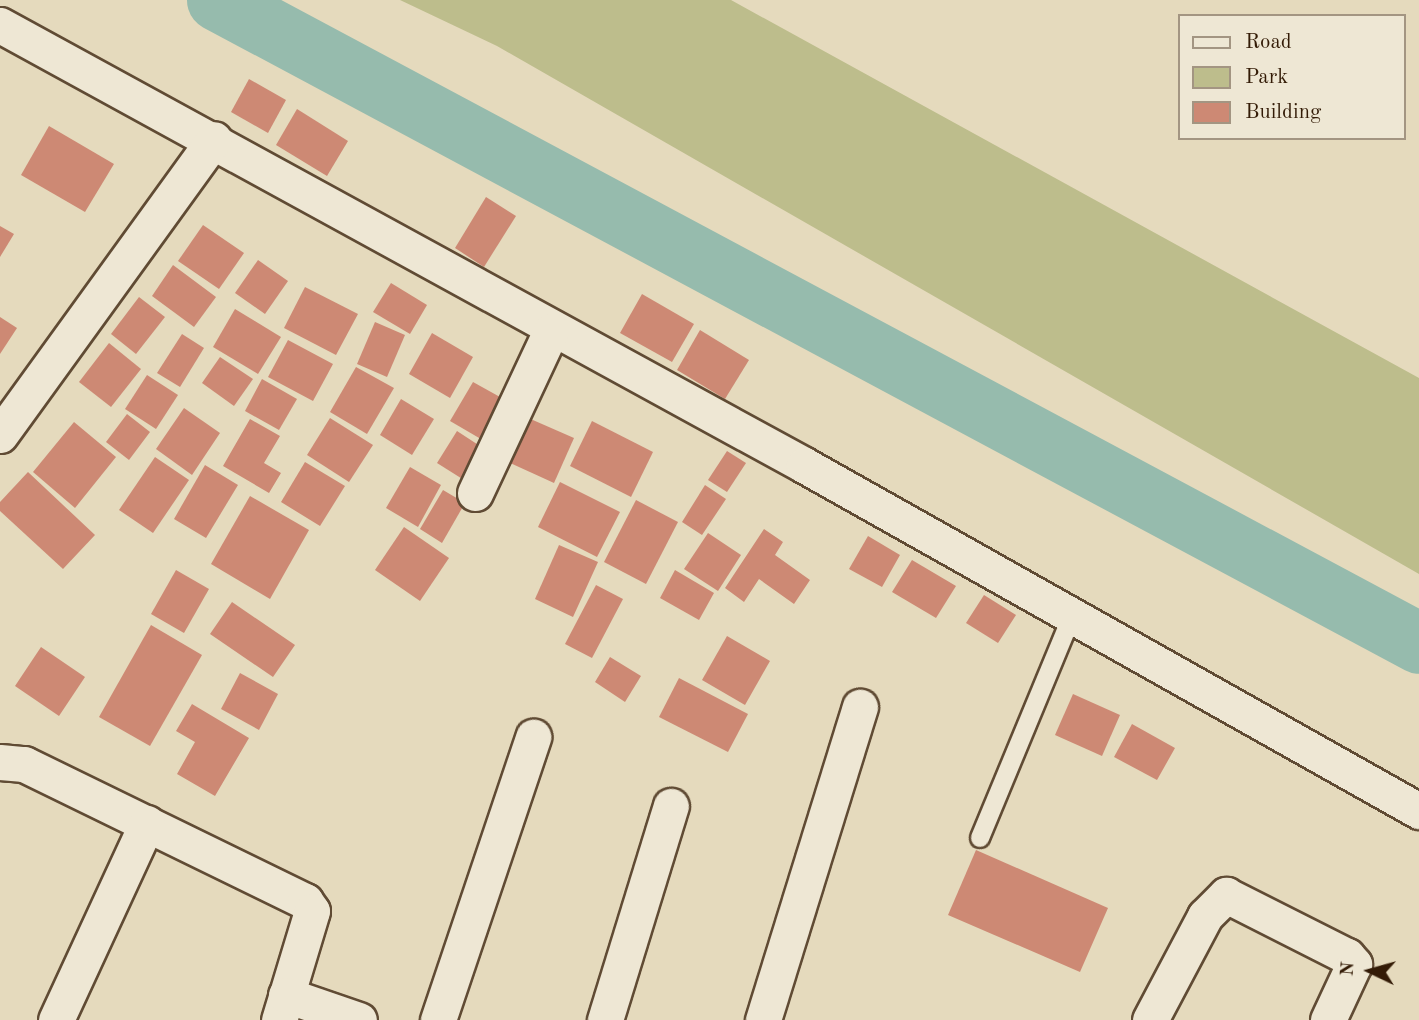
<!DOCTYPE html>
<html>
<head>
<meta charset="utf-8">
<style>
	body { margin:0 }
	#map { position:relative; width:1419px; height:1020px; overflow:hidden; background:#e5dabd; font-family:"Old Standard TT",serif }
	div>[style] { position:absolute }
	.green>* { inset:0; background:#bdbd8c }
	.river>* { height:61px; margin:-30.5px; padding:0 30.5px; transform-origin:30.5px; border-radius:30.5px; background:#96bbad }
	.building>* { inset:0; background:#cd8974 }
	.roads { filter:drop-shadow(2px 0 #604b34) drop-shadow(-2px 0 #604b34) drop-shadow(0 2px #604b34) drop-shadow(0 -2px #604b34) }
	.lane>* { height:18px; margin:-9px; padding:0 9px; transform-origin:9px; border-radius:9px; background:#eee7d4 }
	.street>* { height:35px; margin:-17.5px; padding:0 17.5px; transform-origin:17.5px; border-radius:17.5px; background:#eee7d4 }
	span { translate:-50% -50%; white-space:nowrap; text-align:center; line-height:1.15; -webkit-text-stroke:5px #eee7d4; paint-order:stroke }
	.legend { position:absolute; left:1178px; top:14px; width:228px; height:126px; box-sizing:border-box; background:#eee7d4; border:2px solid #a39582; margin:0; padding:9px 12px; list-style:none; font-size:21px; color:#331b06 }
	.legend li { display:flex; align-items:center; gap:14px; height:35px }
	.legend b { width:35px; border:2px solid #a39582 }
	.north { position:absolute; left:1335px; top:936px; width:70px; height:70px; -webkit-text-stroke:5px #eee7d4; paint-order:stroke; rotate:275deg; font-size:19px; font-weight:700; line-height:28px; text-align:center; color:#331b06 }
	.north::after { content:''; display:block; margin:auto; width:24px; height:32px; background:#331b06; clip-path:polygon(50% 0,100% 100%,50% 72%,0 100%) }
</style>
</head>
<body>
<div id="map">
	<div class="green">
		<i style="clip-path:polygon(400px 0,731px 0,1419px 378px,1419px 574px,497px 46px)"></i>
	</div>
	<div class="river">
		<i style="left:217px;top:0;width:1363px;rotate:28.14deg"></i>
	</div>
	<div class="building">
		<i style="clip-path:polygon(249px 79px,286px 100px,268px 133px,231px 112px)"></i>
		<i style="clip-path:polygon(297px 109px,348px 141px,327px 176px,276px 145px)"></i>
		<i style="clip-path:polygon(49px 126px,114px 164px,85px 212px,21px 175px)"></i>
		<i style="clip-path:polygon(486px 197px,516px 216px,484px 267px,455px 248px)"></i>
		<i style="clip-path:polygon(203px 225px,244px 253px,219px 289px,178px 261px)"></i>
		<i style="clip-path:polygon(0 226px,14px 234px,0 257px)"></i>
		<i style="clip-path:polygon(258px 260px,288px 281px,265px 314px,235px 293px)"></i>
		<i style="clip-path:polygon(173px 265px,216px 297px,194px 327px,152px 296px)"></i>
		<i style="clip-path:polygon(391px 283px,427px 305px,410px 334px,373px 312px)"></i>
		<i style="clip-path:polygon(305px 287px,358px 314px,336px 355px,284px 328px)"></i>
		<i style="clip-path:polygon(642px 294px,694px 324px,672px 362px,620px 333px)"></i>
		<i style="clip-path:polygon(139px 297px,165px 317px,136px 354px,111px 334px)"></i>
		<i style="clip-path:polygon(235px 309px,281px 337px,258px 374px,213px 347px)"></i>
		<i style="clip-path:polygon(0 317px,17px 328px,0 354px)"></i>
		<i style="clip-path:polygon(375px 322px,405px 335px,387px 377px,357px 364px)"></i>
		<i style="clip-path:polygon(700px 330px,749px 360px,725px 399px,677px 370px)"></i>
		<i style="clip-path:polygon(432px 333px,473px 357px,450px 398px,409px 374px)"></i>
		<i style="clip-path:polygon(182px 334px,204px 348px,180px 387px,157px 373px)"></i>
		<i style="clip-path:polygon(288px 340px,333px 364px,313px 401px,268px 377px)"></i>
		<i style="clip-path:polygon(109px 343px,141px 369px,111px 407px,79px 382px)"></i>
		<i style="clip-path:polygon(220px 357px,253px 379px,234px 406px,202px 383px)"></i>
		<i style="clip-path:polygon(356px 367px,394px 388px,367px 434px,330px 412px)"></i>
		<i style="clip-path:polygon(147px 375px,178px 395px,156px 429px,125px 409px)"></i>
		<i style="clip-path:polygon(262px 379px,297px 399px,279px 430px,245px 411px)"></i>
		<i style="clip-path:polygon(473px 382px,509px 402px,486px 442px,450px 421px)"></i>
		<i style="clip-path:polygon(401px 399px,434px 419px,412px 455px,380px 435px)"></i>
		<i style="clip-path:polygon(184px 408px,220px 433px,192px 475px,156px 449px)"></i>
		<i style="clip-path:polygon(127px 414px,150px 432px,129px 460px,106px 442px)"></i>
		<i style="clip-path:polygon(526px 417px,574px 438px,554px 483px,506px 461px)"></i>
		<i style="clip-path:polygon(330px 418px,373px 445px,349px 482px,307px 455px)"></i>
		<i style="clip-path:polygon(250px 419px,280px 436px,264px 463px,281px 473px,269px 493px,223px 466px)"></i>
		<i style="clip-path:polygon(592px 421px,653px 452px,631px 497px,570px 466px)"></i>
		<i style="clip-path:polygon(74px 422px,116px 457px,75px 508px,33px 472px)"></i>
		<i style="clip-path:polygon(457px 431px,483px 448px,464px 480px,437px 463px)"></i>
		<i style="clip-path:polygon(727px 451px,746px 463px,727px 492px,708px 480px)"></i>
		<i style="clip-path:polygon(155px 457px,189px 480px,153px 533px,119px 510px)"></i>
		<i style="clip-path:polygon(305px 462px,345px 486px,320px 526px,281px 502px)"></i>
		<i style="clip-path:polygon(205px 465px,238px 485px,206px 538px,174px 519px)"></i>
		<i style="clip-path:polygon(410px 467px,441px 485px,418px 527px,386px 508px)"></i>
		<i style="clip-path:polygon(28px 472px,95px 535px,63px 569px,0 511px,0 502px)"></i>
		<i style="clip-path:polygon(560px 482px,620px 512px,597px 557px,538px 527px)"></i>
		<i style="clip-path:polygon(705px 485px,726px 499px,702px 535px,682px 522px)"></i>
		<i style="clip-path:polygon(443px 490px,465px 503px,442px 543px,420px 529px)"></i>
		<i style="clip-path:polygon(250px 496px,309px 530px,270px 599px,211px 564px)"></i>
		<i style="clip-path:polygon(636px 500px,678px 522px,646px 584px,604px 562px)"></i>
		<i style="clip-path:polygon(404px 527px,449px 558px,420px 601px,375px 570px)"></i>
		<i style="clip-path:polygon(764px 529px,783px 542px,775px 555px,810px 580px,794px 604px,759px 579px,744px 602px,725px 588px)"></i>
		<i style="clip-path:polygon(708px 533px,741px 555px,718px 591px,684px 569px)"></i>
		<i style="clip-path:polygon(868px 536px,900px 555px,882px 587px,849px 569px)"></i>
		<i style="clip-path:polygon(559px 545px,598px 562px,573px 617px,535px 599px)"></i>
		<i style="clip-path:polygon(912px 560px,956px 586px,936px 618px,892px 592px)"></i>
		<i style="clip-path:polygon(176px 570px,209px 589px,184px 633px,151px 614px)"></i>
		<i style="clip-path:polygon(675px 570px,714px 593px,699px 620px,660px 598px)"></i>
		<i style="clip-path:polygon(596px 585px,623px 599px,592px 658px,565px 644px)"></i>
		<i style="clip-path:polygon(984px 595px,1016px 615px,998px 643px,966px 623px)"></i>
		<i style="clip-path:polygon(232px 602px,295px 645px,273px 677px,210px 634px)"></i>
		<i style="clip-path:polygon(151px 625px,202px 655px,150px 746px,99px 717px)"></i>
		<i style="clip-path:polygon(727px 636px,770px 661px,745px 705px,702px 680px)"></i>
		<i style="clip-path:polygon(41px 647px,85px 677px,59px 716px,15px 686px)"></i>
		<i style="clip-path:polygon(610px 657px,641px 676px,625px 702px,595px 682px)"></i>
		<i style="clip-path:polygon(240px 673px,278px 694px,259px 730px,221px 709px)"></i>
		<i style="clip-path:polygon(679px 678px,748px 714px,728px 752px,659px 717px)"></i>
		<i style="clip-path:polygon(1073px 694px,1120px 715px,1102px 756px,1055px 735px)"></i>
		<i style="clip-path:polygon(192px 704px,249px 738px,215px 796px,177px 774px,195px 742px,176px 731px)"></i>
		<i style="clip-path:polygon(1132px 724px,1175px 748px,1157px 780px,1114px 757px)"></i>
		<i style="clip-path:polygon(976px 850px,1108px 908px,1080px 972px,948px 915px)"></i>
	</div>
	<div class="roads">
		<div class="lane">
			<i style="left:980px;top:838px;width:240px;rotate:-67.5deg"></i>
		</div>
		<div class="street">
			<i style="left:0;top:25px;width:917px;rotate:28.69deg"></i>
			<i style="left:804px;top:465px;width:706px;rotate:29.36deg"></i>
			<i style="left:0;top:435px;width:365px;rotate:-54.1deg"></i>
			<i style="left:475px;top:493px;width:179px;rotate:-64.9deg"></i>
			<i style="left:0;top:762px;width:24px;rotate:5deg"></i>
			<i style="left:24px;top:764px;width:313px;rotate:26deg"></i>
			<i style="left:305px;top:901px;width:12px;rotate:55deg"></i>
			<i style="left:312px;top:911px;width:114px;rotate:106.8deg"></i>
			<i style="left:286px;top:995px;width:77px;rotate:18.9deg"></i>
			<i style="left:56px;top:1020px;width:217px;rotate:-65.2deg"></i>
			<i style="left:438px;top:1020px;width:299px;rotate:-71.4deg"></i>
			<i style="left:605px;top:1020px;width:224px;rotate:-72.9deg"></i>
			<i style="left:763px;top:1020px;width:328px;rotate:-72.8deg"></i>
			<i style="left:1150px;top:1020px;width:118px;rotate:-62.1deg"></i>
			<i style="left:1205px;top:916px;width:30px;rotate:-45deg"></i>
			<i style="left:1226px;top:895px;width:136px;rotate:26.8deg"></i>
			<i style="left:1347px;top:956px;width:11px;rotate:49deg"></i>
			<i style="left:1354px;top:964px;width:62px;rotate:114.9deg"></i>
		</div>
	</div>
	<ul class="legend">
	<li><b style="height:9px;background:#eee7d4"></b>Road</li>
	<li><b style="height:19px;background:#bdbd8c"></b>Park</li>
	<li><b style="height:19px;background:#cd8974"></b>Building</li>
	</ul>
	<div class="north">N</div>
</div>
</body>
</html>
